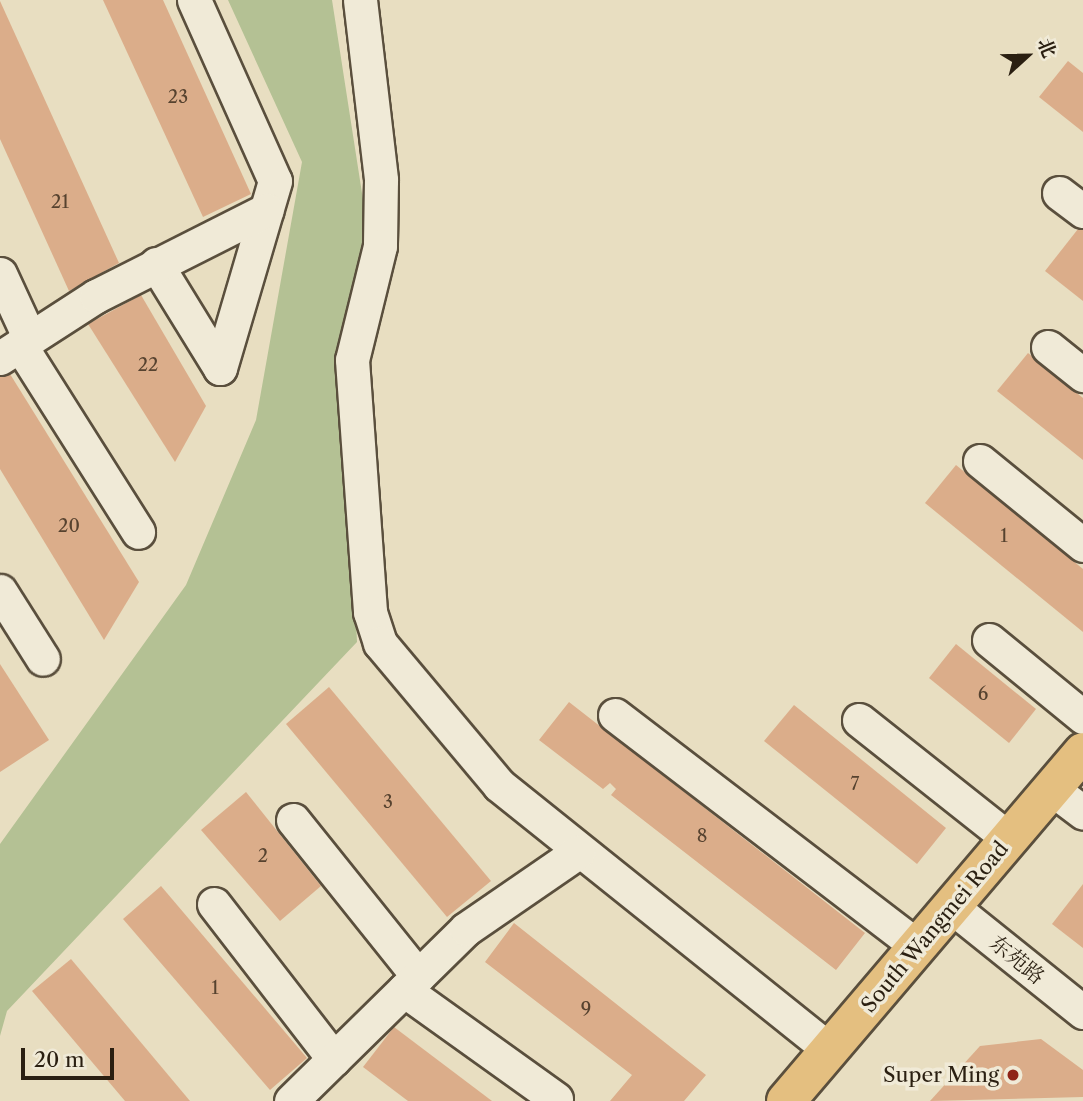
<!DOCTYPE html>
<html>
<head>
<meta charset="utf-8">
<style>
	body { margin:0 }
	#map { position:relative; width:1083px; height:1101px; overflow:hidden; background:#e8dec1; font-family:"Libre Caslon Text","Noto Serif SC",serif }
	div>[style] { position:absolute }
	.green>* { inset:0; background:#b4c194 }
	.building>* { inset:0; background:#dbad8a }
	.roads { filter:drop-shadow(2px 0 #5a4f3d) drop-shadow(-2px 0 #5a4f3d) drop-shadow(0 2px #5a4f3d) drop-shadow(0 -2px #5a4f3d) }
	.minor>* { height:33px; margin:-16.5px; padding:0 16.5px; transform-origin:16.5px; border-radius:16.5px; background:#f0ead7 }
	.major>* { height:38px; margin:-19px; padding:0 19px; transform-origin:19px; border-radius:19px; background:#e4bf80 }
	.dots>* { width:19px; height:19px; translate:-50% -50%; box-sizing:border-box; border:4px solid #f0ead7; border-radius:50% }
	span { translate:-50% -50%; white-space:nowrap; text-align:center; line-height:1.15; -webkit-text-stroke:7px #f0ead7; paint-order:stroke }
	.number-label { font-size:18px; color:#56422f }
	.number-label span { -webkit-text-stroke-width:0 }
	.street-label { font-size:21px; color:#2a1f11 }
	.poi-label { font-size:21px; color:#2a1f11 }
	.right { translate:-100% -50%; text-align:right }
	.north { position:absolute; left:992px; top:21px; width:70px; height:70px; -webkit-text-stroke:5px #f0ead7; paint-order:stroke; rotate:68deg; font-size:19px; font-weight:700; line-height:28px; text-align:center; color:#2a1f11 }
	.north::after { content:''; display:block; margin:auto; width:24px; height:32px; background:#2a1f11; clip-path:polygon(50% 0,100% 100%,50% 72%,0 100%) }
	.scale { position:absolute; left:21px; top:1048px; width:93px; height:32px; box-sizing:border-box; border:4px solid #2a1f11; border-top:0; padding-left:9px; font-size:21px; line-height:24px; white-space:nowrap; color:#2a1f11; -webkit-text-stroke:5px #f0ead7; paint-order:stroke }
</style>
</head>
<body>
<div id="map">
	<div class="green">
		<i style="clip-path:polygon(228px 0,332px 0,366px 219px,344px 356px,357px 642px,7px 1011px,0 1036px,0 844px,186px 585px,256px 420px,302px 162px)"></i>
	</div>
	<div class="building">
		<i style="clip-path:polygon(103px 0,163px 0,251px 194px,203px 217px)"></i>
		<i style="clip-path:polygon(0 1px,119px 263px,69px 291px,0 139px)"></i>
		<i style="clip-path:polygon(1068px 61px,1083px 73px,1083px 132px,1039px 97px)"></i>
		<i style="clip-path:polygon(1078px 229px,1083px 230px,1083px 301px,1045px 271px)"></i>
		<i style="clip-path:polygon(141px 295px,206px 406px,175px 462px,88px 324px)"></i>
		<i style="clip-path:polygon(1028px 353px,1083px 398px,1083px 460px,997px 391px)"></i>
		<i style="clip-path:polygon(10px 374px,139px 582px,104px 640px,0 469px,0 377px)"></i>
		<i style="clip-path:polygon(956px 465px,1083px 569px,1083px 632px,925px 503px)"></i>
		<i style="clip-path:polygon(956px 644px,1036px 709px,1009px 743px,929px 678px)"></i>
		<i style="clip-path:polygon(0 664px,49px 740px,0 772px)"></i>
		<i style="clip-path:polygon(329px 687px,491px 881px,447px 917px,286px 724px)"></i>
		<i style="clip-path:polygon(569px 702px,865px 933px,836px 970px,611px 795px,616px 789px,610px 783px,603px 789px,539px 740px)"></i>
		<i style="clip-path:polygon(794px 705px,946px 828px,917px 864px,764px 741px)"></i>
		<i style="clip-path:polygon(246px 792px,321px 886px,280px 921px,201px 830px)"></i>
		<i style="clip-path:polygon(1083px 884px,1083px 948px,1052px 924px)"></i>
		<i style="clip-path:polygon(161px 886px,307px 1058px,270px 1090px,123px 919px)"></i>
		<i style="clip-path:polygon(514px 923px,706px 1075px,684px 1101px,610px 1101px,632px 1075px,485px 962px)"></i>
		<i style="clip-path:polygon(71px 959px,190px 1101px,125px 1101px,32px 991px)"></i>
		<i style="clip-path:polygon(394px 1027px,492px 1101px,408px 1101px,363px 1067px)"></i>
		<i style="clip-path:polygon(1041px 1039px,1083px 1070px,1083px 1097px,930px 1101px,980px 1046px)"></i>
	</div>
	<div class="roads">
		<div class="minor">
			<i style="left:194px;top:0;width:198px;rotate:65.9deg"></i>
			<i style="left:275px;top:181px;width:195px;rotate:106.4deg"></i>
			<i style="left:360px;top:0;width:181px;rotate:83.3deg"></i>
			<i style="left:381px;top:180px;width:66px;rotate:90.9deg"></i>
			<i style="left:380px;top:246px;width:117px;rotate:103.8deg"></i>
			<i style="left:352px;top:360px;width:253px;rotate:85.9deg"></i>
			<i style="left:370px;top:612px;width:33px;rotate:72deg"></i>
			<i style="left:380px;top:643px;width:185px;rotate:50deg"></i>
			<i style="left:499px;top:785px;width:424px;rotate:38.7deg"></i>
			<i style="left:1059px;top:193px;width:30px;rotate:37deg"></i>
			<i style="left:156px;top:264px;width:122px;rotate:58.4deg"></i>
			<i style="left:0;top:274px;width:72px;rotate:65.2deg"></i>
			<i style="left:20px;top:345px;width:221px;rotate:57.7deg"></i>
			<i style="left:1048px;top:347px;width:45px;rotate:38.7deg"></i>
			<i style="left:0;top:358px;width:114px;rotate:-32.9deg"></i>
			<i style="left:96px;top:296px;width:191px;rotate:-26.8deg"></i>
			<i style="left:980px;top:461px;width:133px;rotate:39.2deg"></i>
			<i style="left:0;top:591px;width:80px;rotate:57.7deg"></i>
			<i style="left:989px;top:640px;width:122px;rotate:39.3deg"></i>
			<i style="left:615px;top:715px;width:382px;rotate:37.4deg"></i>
			<i style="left:859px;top:720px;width:191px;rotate:38.4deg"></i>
			<i style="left:1052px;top:789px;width:39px;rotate:37deg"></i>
			<i style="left:293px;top:820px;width:200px;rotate:51.3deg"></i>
			<i style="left:214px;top:904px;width:196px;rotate:52.3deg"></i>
			<i style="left:952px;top:907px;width:168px;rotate:38.7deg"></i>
			<i style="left:404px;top:990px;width:187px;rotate:35.6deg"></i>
			<i style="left:291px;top:1101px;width:245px;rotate:-44.5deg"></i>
			<i style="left:466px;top:929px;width:136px;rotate:-34.5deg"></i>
		</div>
		<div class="major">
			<i style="left:786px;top:1101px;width:458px;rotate:-49.6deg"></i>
		</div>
	</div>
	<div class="dots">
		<i style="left:1013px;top:1075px;background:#8f2418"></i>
	</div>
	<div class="number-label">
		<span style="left:178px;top:97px">23</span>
		<span style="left:60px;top:202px">21</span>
		<span style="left:148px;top:365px">22</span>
		<span style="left:69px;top:526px">20</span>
		<span style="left:1004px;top:536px">1</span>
		<span style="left:983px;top:694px">6</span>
		<span style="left:855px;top:784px">7</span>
		<span style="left:388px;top:802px">3</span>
		<span style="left:702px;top:836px">8</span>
		<span style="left:263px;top:856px">2</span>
		<span style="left:215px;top:988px">1</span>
		<span style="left:586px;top:1009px">9</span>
	</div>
	<div class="street-label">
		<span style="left:935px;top:927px;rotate:-50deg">South Wangmei Road</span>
		<span style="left:1017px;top:960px;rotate:39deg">东苑路</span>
	</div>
	<div class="poi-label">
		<span class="right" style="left:999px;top:1075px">Super Ming</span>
	</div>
	<div class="north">北</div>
	<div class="scale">20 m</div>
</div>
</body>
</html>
